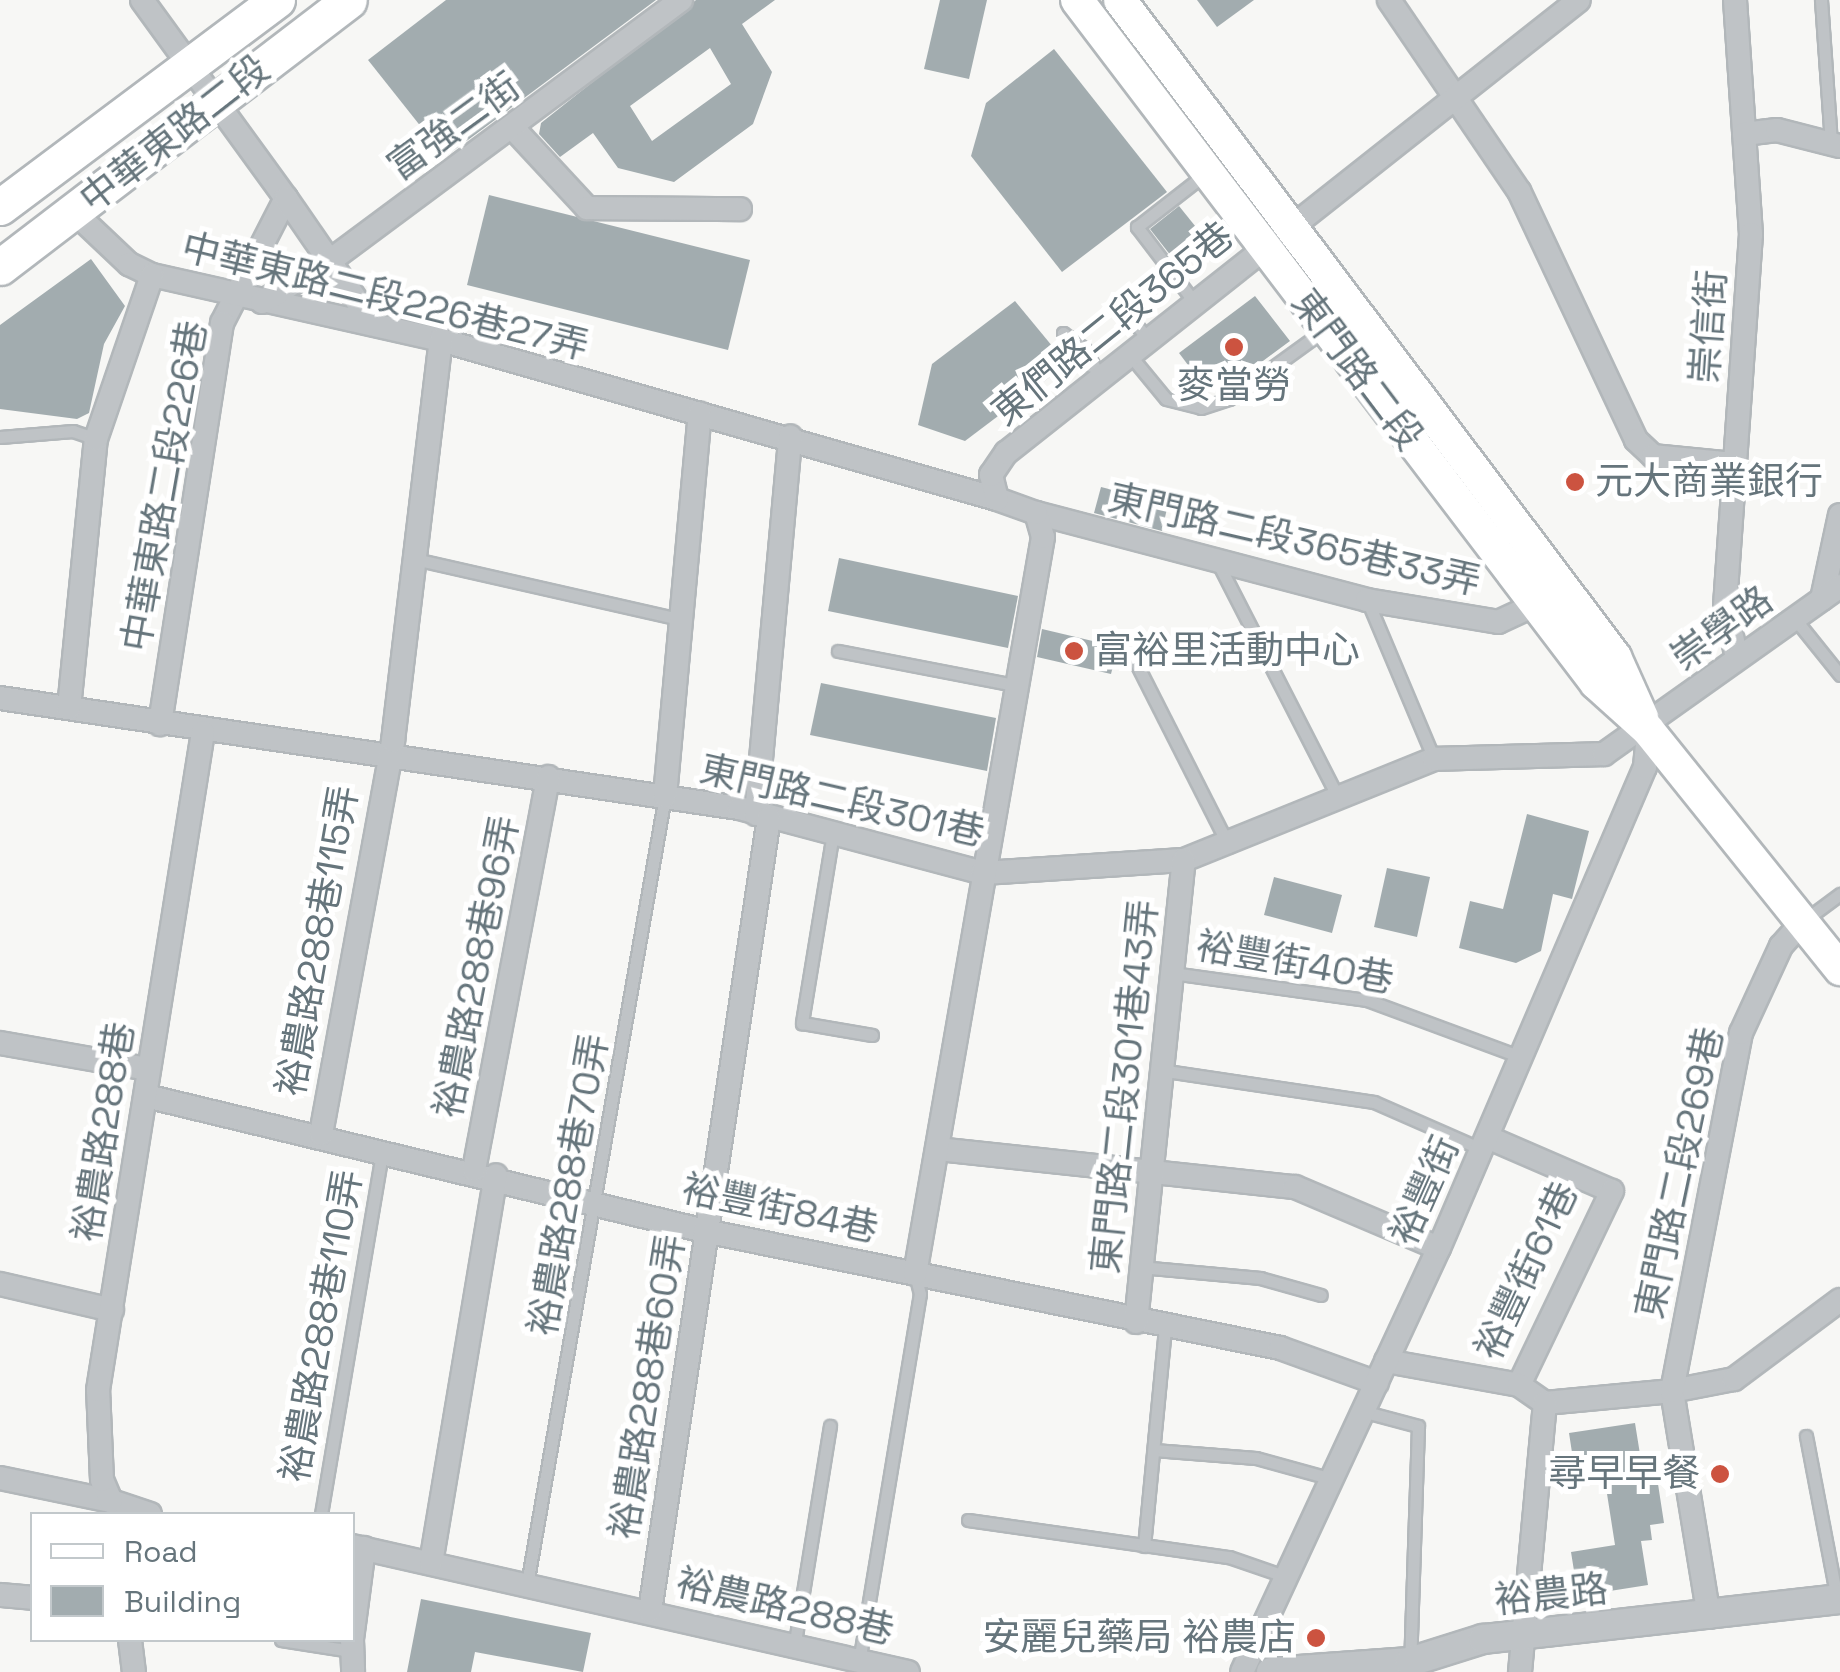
<!DOCTYPE html>
<html>
<head>
<meta charset="utf-8">
<style>
	body { margin:0 }
	#map { position:relative; width:1840px; height:1672px; overflow:hidden; background:#f7f7f5; font-family:"Space Grotesk","Noto Sans TC",sans-serif }
	div>[style] { position:absolute }
	.building>* { inset:0; background:#a2acaf }
	.roads { filter:drop-shadow(2px 0 #b2b7ba) drop-shadow(-2px 0 #b2b7ba) drop-shadow(0 2px #b2b7ba) drop-shadow(0 -2px #b2b7ba) }
	.service>* { height:11px; margin:-5.5px; padding:0 5.5px; transform-origin:5.5px; border-radius:5.5px; background:#bfc3c6 }
	.minor>* { height:22px; margin:-11px; padding:0 11px; transform-origin:11px; border-radius:11px; background:#bfc3c6 }
	.tertiary>* { height:28px; margin:-14px; padding:0 14px; transform-origin:14px; border-radius:14px; background:#bfc3c6 }
	.secondary>* { height:32px; margin:-16px; padding:0 16px; transform-origin:16px; border-radius:16px; background:#fff }
	.primary>* { height:35px; margin:-17.5px; padding:0 17.5px; transform-origin:17.5px; border-radius:17.5px; background:#fff }
	.dots>* { width:28px; height:28px; translate:-50% -50%; box-sizing:border-box; border:5px solid #fff; border-radius:50% }
	span { translate:-50% -50%; white-space:nowrap; text-align:center; line-height:1.15; -webkit-text-stroke:10px #fff; paint-order:stroke }
	.street-label { font-size:38px; color:#66757c }
	.poi-label { font-size:38px; color:#66757c }
	.left { translate:0 -50%; text-align:left }
	.right { translate:-100% -50%; text-align:right }
	.legend { position:absolute; left:30px; top:1512px; width:325px; height:130px; box-sizing:border-box; background:#fff; border:2px solid #c2c8cb; margin:0; padding:12px 18px; list-style:none; font-size:30px; color:#66757c }
	.legend li { display:flex; align-items:center; gap:20px; height:50px }
	.legend b { width:50px; border:2px solid #c2c8cb }
</style>
</head>
<body>
<div id="map">
	<div class="building">
		<i style="clip-path:polygon(446px 0,656px 0,445px 157px,368px 60px)"></i>
		<i style="clip-path:polygon(evenodd,696px 0,775px 0,742px 24px,772px 72px,753px 124px,674px 182px,618px 168px,593px 133px,560px 157px,539px 134px,541px 123px,696px 0,710px 48px,731px 84px,652px 141px,630px 106px,710px 48px)"></i>
		<i style="clip-path:polygon(940px 0,987px 0,969px 79px,924px 69px)"></i>
		<i style="clip-path:polygon(1197px 0,1254px 0,1217px 27px)"></i>
		<i style="clip-path:polygon(1054px 49px,1167px 192px,1062px 272px,971px 156px,986px 103px)"></i>
		<i style="clip-path:polygon(489px 195px,750px 260px,728px 350px,467px 285px)"></i>
		<i style="clip-path:polygon(1179px 206px,1212px 247px,1182px 270px,1150px 229px)"></i>
		<i style="clip-path:polygon(91px 259px,125px 306px,104px 344px,89px 413px,77px 419px,0 409px,0 325px)"></i>
		<i style="clip-path:polygon(1255px 296px,1290px 341px,1224px 390px,1217px 381px,1206px 389px,1179px 353px)"></i>
		<i style="clip-path:polygon(1015px 301px,1067px 364px,965px 441px,918px 425px,932px 364px)"></i>
		<i style="clip-path:polygon(1101px 487px,1168px 504px,1162px 531px,1094px 513px)"></i>
		<i style="clip-path:polygon(839px 558px,1018px 596px,1008px 648px,828px 611px)"></i>
		<i style="clip-path:polygon(1042px 629px,1118px 647px,1111px 674px,1037px 657px)"></i>
		<i style="clip-path:polygon(821px 683px,996px 718px,987px 771px,810px 735px)"></i>
		<i style="clip-path:polygon(1527px 814px,1589px 831px,1572px 899px,1553px 894px,1541px 951px,1516px 963px,1459px 948px,1470px 901px,1503px 909px)"></i>
		<i style="clip-path:polygon(1387px 868px,1430px 877px,1417px 937px,1374px 927px)"></i>
		<i style="clip-path:polygon(1274px 877px,1342px 895px,1332px 933px,1264px 915px)"></i>
		<i style="clip-path:polygon(1635px 1423px,1643px 1473px,1656px 1471px,1664px 1523px,1650px 1525px,1652px 1540px,1641px 1541px,1648px 1585px,1578px 1596px,1571px 1552px,1615px 1545px,1605px 1481px,1577px 1485px,1569px 1433px)"></i>
		<i style="clip-path:polygon(421px 1599px,591px 1633px,583px 1672px,475px 1652px,471px 1672px,407px 1672px)"></i>
	</div>
	<div class="roads">
		<div class="service">
			<i style="left:1821px;top:0;width:144px;rotate:86deg"></i>
			<i style="left:1195px;top:303px;width:96px;rotate:-127.3deg"></i>
			<i style="left:1137px;top:227px;width:86px;rotate:-37.9deg"></i>
			<i style="left:1128px;top:315px;width:31px;rotate:50deg"></i>
			<i style="left:1063px;top:333px;width:27px;rotate:36deg"></i>
			<i style="left:1085px;top:349px;width:32px;rotate:62deg"></i>
			<i style="left:1063px;top:333px;width:27px;rotate:62deg"></i>
			<i style="left:1076px;top:357px;width:17px;rotate:31deg"></i>
			<i style="left:1129px;top:354px;width:58px;rotate:50.6deg"></i>
			<i style="left:1166px;top:399px;width:36px;rotate:14deg"></i>
			<i style="left:1201px;top:408px;width:29px;rotate:-18deg"></i>
			<i style="left:1229px;top:399px;width:116px;rotate:-35.9deg"></i>
			<i style="left:0;top:437px;width:73px;rotate:-4.7deg"></i>
			<i style="left:73px;top:431px;width:24px;rotate:19deg"></i>
			<i style="left:415px;top:559px;width:271px;rotate:12.8deg"></i>
			<i style="left:1220px;top:567px;width:259px;rotate:62.9deg"></i>
			<i style="left:1368px;top:602px;width:170px;rotate:67.2deg"></i>
			<i style="left:1795px;top:619px;width:72px;rotate:51.2deg"></i>
			<i style="left:838px;top:651px;width:180px;rotate:10.9deg"></i>
			<i style="left:1135px;top:661px;width:208px;rotate:63.1deg"></i>
			<i style="left:833px;top:833px;width:193px;rotate:99.3deg"></i>
			<i style="left:802px;top:1023px;width:71px;rotate:9.7deg"></i>
			<i style="left:1805px;top:920px;width:44px;rotate:-36.6deg"></i>
			<i style="left:1172px;top:973px;width:197px;rotate:7.9deg"></i>
			<i style="left:1367px;top:1000px;width:164px;rotate:20.3deg"></i>
			<i style="left:1160px;top:1070px;width:216px;rotate:8.5deg"></i>
			<i style="left:1374px;top:1102px;width:117px;rotate:23.7deg"></i>
			<i style="left:1140px;top:1267px;width:121px;rotate:5.2deg"></i>
			<i style="left:1260px;top:1278px;width:63px;rotate:15.6deg"></i>
			<i style="left:1362px;top:1411px;width:58px;rotate:15deg"></i>
			<i style="left:1418px;top:1426px;width:236px;rotate:91.9deg"></i>
			<i style="left:1806px;top:1436px;width:166px;rotate:79.2deg"></i>
			<i style="left:1154px;top:1450px;width:102px;rotate:4.5deg"></i>
			<i style="left:1256px;top:1458px;width:79px;rotate:15.4deg"></i>
			<i style="left:321px;top:1514px;width:370px;rotate:-80.4deg"></i>
			<i style="left:968px;top:1520px;width:264px;rotate:8.1deg"></i>
			<i style="left:1229px;top:1557px;width:61px;rotate:19deg"></i>
			<i style="left:1144px;top:1546px;width:220px;rotate:-84.5deg"></i>
			<i style="left:527px;top:1584px;width:800px;rotate:-80.07deg"></i>
			<i style="left:281px;top:1640px;width:71px;rotate:8.9deg"></i>
			<i style="left:794px;top:1648px;width:225px;rotate:-80.8deg"></i>
			<i style="left:859px;top:1662px;width:373px;rotate:-80.6deg"></i>
			<i style="left:920px;top:1294px;width:21px;rotate:-104deg"></i>
		</div>
		<div class="minor">
			<i style="left:142px;top:0;width:245px;rotate:54deg"></i>
			<i style="left:286px;top:198px;width:140px;rotate:117.1deg"></i>
			<i style="left:222px;top:323px;width:406px;rotate:98.8deg"></i>
			<i style="left:1389px;top:0;width:231px;rotate:55.8deg"></i>
			<i style="left:1519px;top:191px;width:275px;rotate:64.8deg"></i>
			<i style="left:1636px;top:440px;width:23px;rotate:43deg"></i>
			<i style="left:1653px;top:456px;width:80px;rotate:5.7deg"></i>
			<i style="left:1735px;top:0;width:235px;rotate:86.1deg"></i>
			<i style="left:1751px;top:234px;width:373px;rotate:94deg"></i>
			<i style="left:1725px;top:606px;width:53px;rotate:77deg"></i>
			<i style="left:513px;top:128px;width:109px;rotate:47.2deg"></i>
			<i style="left:587px;top:208px;width:153px;rotate:0.4deg"></i>
			<i style="left:1744px;top:134px;width:33px;rotate:-7deg"></i>
			<i style="left:1777px;top:130px;width:65px;rotate:14.3deg"></i>
			<i style="left:286px;top:198px;width:153px;rotate:55.4deg"></i>
			<i style="left:74px;top:212px;width:76px;rotate:43.4deg"></i>
			<i style="left:129px;top:264px;width:25px;rotate:26deg"></i>
			<i style="left:152px;top:275px;width:296px;rotate:12.7deg"></i>
			<i style="left:441px;top:340px;width:578px;rotate:15.96deg"></i>
			<i style="left:262px;top:302px;width:81px;rotate:-31.3deg"></i>
			<i style="left:331px;top:260px;width:436px;rotate:-36.6deg"></i>
			<i style="left:1036px;top:513px;width:342px;rotate:14.7deg"></i>
			<i style="left:1367px;top:600px;width:133px;rotate:9.5deg"></i>
			<i style="left:1498px;top:622px;width:41px;rotate:-24.7deg"></i>
			<i style="left:1822px;top:599px;width:86px;rotate:-77.9deg"></i>
			<i style="left:0;top:698px;width:747px;rotate:8.47deg"></i>
			<i style="left:739px;top:808px;width:253px;rotate:14.9deg"></i>
			<i style="left:983px;top:873px;width:201px;rotate:-3.7deg"></i>
			<i style="left:1184px;top:860px;width:270px;rotate:-22deg"></i>
			<i style="left:1434px;top:759px;width:170px;rotate:-1.7deg"></i>
			<i style="left:1604px;top:754px;width:290px;rotate:-35.4deg"></i>
			<i style="left:69px;top:708px;width:270px;rotate:-84.3deg"></i>
			<i style="left:96px;top:439px;width:173px;rotate:-71.1deg"></i>
			<i style="left:665px;top:796px;width:384px;rotate:-84.8deg"></i>
			<i style="left:756px;top:814px;width:379px;rotate:-84.8deg"></i>
			<i style="left:0;top:1043px;width:149px;rotate:10deg"></i>
			<i style="left:146px;top:1096px;width:575px;rotate:13.58deg"></i>
			<i style="left:705px;top:1231px;width:587px;rotate:11.5deg"></i>
			<i style="left:1280px;top:1348px;width:103px;rotate:19.8deg"></i>
			<i style="left:321px;top:1134px;width:400px;rotate:-79.6deg"></i>
			<i style="left:393px;top:741px;width:404px;rotate:-83.2deg"></i>
			<i style="left:1487px;top:1137px;width:136px;rotate:23.4deg"></i>
			<i style="left:1612px;top:1191px;width:215px;rotate:115.6deg"></i>
			<i style="left:938px;top:1149px;width:359px;rotate:6.1deg"></i>
			<i style="left:1295px;top:1187px;width:156px;rotate:23deg"></i>
			<i style="left:474px;top:1170px;width:400px;rotate:-79.3deg"></i>
			<i style="left:915px;top:1274px;width:748px;rotate:-80.15deg"></i>
			<i style="left:1043px;top:537px;width:25px;rotate:-106deg"></i>
			<i style="left:1036px;top:513px;width:41px;rotate:-160.3deg"></i>
			<i style="left:997px;top:499px;width:25px;rotate:-104deg"></i>
			<i style="left:991px;top:475px;width:27px;rotate:-56deg"></i>
			<i style="left:1006px;top:453px;width:730px;rotate:-38.33deg"></i>
			<i style="left:0;top:1284px;width:115px;rotate:13.1deg"></i>
			<i style="left:1136px;top:1322px;width:464px;rotate:-84.1deg"></i>
			<i style="left:1386px;top:1361px;width:135px;rotate:10.2deg"></i>
			<i style="left:1519px;top:1385px;width:32px;rotate:35deg"></i>
			<i style="left:1545px;top:1403px;width:128px;rotate:-5.4deg"></i>
			<i style="left:1672px;top:1391px;width:63px;rotate:-11deg"></i>
			<i style="left:1734px;top:1379px;width:132px;rotate:-36.7deg"></i>
			<i style="left:0;top:1478px;width:113px;rotate:11.7deg"></i>
			<i style="left:150px;top:1514px;width:41px;rotate:-161.6deg"></i>
			<i style="left:111px;top:1501px;width:23px;rotate:-113deg"></i>
			<i style="left:102px;top:1480px;width:90px;rotate:-92.5deg"></i>
			<i style="left:98px;top:1390px;width:666px;rotate:-80.93deg"></i>
			<i style="left:352px;top:1546px;width:570px;rotate:12.77deg"></i>
			<i style="left:431px;top:1563px;width:393px;rotate:-80.5deg"></i>
			<i style="left:0;top:1595px;width:32px;rotate:5deg"></i>
			<i style="left:650px;top:1611px;width:802px;rotate:-81.47deg"></i>
			<i style="left:1709px;top:1617px;width:229px;rotate:-99.3deg"></i>
			<i style="left:1672px;top:1391px;width:365px;rotate:-79.1deg"></i>
			<i style="left:1741px;top:1033px;width:96px;rotate:-65.3deg"></i>
			<i style="left:1781px;top:946px;width:31px;rotate:-48deg"></i>
			<i style="left:352px;top:1639px;width:92px;rotate:-82.5deg"></i>
			<i style="left:130px;top:1640px;width:32px;rotate:83deg"></i>
			<i style="left:352px;top:1640px;width:32px;rotate:88deg"></i>
			<i style="left:1242px;top:1672px;width:468px;rotate:-65.1deg"></i>
			<i style="left:1439px;top:1248px;width:523px;rotate:-66.82deg"></i>
			<i style="left:1645px;top:767px;width:37px;rotate:-85deg"></i>
			<i style="left:1520px;top:1672px;width:270px;rotate:-84.7deg"></i>
		</div>
		<div class="tertiary">
			<i style="left:1271px;top:1672px;width:139px;rotate:-4.1deg"></i>
			<i style="left:1410px;top:1662px;width:77px;rotate:-17.5deg"></i>
			<i style="left:1483px;top:1639px;width:359px;rotate:-6.4deg"></i>
		</div>
		<div class="secondary">
			<i style="left:1077px;top:0;width:858px;rotate:52.77deg"></i>
			<i style="left:1596px;top:683px;width:70px;rotate:42.1deg"></i>
			<i style="left:1648px;top:730px;width:307px;rotate:51.2deg"></i>
			<i style="left:1120px;top:0;width:823px;rotate:53deg"></i>
			<i style="left:1615px;top:657px;width:66px;rotate:65.8deg"></i>
		</div>
		<div class="primary">
			<i style="left:0;top:207px;width:346px;rotate:-36.8deg"></i>
			<i style="left:0;top:267px;width:439px;rotate:-37.4deg"></i>
		</div>
	</div>
	<div class="dots">
		<i style="left:1234px;top:347px;background:#cc5340"></i>
		<i style="left:1575px;top:482px;background:#cc5340"></i>
		<i style="left:1074px;top:651px;background:#cc5340"></i>
		<i style="left:1720px;top:1474px;background:#cc5340"></i>
		<i style="left:1316px;top:1638px;background:#cc5340"></i>
	</div>
	<div class="street-label">
		<span style="left:454px;top:127px;rotate:-36deg">富強二街</span>
		<span style="left:175px;top:134px;rotate:-38deg">中華東路二段</span>
		<span style="left:385px;top:297px;rotate:14deg">中華東路二段226巷27弄</span>
		<span style="left:1113px;top:324px;rotate:-39deg">東們路二段365巷</span>
		<span style="left:1709px;top:327px;rotate:-86deg">崇信街</span>
		<span style="left:1357px;top:370px;rotate:53deg">東門路二段</span>
		<span style="left:165px;top:486px;rotate:-80deg">中華東路二段226巷</span>
		<span style="left:1294px;top:540px;rotate:13deg">東門路二段365巷33弄</span>
		<span style="left:1722px;top:629px;rotate:-36deg">崇學路</span>
		<span style="left:842px;top:801px;rotate:13deg">東門路二段301巷</span>
		<span style="left:318px;top:941px;rotate:-80deg">裕農路288巷115弄</span>
		<span style="left:1295px;top:963px;rotate:10deg">裕豐街40巷</span>
		<span style="left:477px;top:967px;rotate:-79deg">裕農路288巷96弄</span>
		<span style="left:1125px;top:1087px;rotate:-84deg">東門路二段301巷43弄</span>
		<span style="left:104px;top:1132px;rotate:-81deg">裕農路288巷</span>
		<span style="left:1680px;top:1173px;rotate:-78deg">東門路二段269巷</span>
		<span style="left:569px;top:1185px;rotate:-80deg">裕農路288巷70弄</span>
		<span style="left:1425px;top:1191px;rotate:-66deg">裕豐街</span>
		<span style="left:780px;top:1209px;rotate:12deg">裕豐街84巷</span>
		<span style="left:1527px;top:1271px;rotate:-65deg">裕豐街61巷</span>
		<span style="left:322px;top:1326px;rotate:-80deg">裕農路288巷110弄</span>
		<span style="left:648px;top:1387px;rotate:-81deg">裕農路288巷60弄</span>
		<span style="left:1551px;top:1595px;rotate:-6deg">裕農路</span>
		<span style="left:785px;top:1607px;rotate:13deg">裕農路288巷</span>
	</div>
	<div class="poi-label">
		<span style="left:1234px;top:386px">麥當勞</span>
		<span class="left" style="left:1595px;top:482px">元大商業銀行</span>
		<span class="left" style="left:1094px;top:651px">富裕里活動中心</span>
		<span class="right" style="left:1700px;top:1474px">尋早早餐</span>
		<span class="right" style="left:1296px;top:1638px">安麗兒藥局 裕農店</span>
	</div>
	<ul class="legend">
	<li><b style="height:12px;background:#fff"></b>Road</li>
	<li><b style="height:28px;background:#a2acaf"></b>Building</li>
	</ul>
</div>
</body>
</html>
